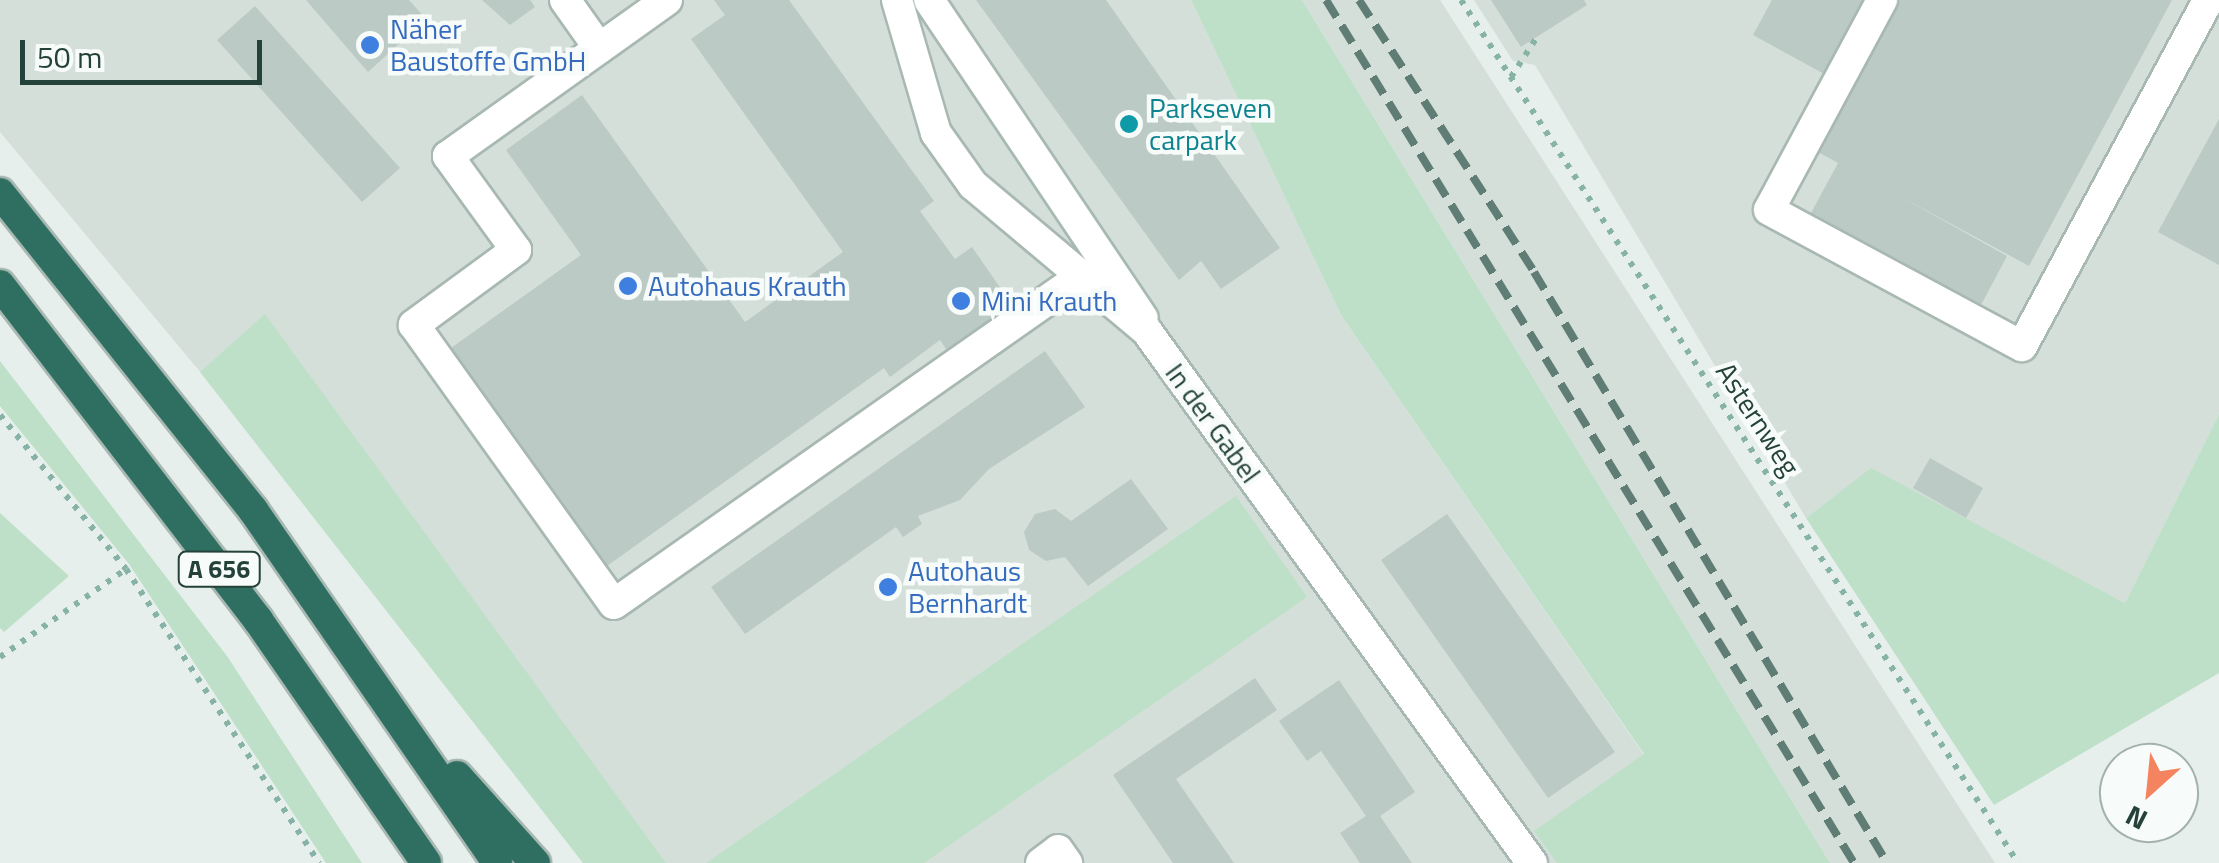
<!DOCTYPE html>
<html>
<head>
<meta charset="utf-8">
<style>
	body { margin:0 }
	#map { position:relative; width:2219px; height:863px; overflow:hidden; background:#e6efeb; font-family:"Titillium Web",sans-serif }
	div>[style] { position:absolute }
	.built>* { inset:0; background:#d4dfda }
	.green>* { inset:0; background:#bfe0c8 }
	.building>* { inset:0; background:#bbcac4 }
	.path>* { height:6px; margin-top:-3px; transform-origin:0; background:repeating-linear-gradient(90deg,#86b3a5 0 5px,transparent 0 13px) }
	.roads { filter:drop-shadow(2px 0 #a8b8b2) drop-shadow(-2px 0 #a8b8b2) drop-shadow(0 2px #a8b8b2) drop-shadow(0 -2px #a8b8b2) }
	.minor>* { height:30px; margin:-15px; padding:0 15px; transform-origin:15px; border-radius:15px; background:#fff }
	.highway>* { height:30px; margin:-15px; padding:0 15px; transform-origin:15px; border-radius:15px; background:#2f6f62 }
	.rail>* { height:8px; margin-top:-4px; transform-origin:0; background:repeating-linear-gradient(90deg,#5f7d75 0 20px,transparent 0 30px) }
	.dots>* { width:28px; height:28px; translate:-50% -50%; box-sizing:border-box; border:5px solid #f7fbf9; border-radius:50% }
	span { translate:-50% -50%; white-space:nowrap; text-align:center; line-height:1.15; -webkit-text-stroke:9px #f7fbf9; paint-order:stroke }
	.shield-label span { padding:2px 8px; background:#f7fbf9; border:2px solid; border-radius:8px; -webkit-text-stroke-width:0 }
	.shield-label { font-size:25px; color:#24423a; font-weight:700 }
	.shop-label { font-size:28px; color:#366cbe }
	.left { translate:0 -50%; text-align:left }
	.culture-label { font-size:28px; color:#0d838f }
	.street-label { font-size:28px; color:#24423a }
	.north { position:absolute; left:2099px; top:743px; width:100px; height:100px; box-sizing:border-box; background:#f7fbf9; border:2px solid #a3b1ad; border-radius:50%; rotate:207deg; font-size:28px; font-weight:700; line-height:40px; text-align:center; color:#24423a }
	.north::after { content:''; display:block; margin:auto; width:35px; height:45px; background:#f4845f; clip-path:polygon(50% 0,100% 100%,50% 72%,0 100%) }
	.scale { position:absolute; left:20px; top:40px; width:242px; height:45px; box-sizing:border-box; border:5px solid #24423a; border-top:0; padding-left:12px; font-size:30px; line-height:35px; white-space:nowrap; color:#24423a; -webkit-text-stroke:8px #f7fbf9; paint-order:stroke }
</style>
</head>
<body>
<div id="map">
	<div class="built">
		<i style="clip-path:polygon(0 0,1191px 0,1341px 315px,1644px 755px,1535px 831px,1557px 863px,583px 863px,328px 525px,0 132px)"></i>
		<i style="clip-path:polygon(1302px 0,1440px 0,1995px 863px,1830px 863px)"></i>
		<i style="clip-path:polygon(1474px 0,2219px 0,2219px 414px,2125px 603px,1871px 469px,1806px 518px,1535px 65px,1513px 61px)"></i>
	</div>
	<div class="green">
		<i style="clip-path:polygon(1191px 0,1302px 0,1830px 863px,1557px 863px,1534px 831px,1644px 754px,1341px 315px)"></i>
		<i style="clip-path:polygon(265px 314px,666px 863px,583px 863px,200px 372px)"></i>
		<i style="clip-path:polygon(0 361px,227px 656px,362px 863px,326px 863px,129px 564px,0 406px)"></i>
		<i style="clip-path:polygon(2219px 414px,2219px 673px,1994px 805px,1806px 518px,1871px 468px,2125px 603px)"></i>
		<i style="clip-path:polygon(1236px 496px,1307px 597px,924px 863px,706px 863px)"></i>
		<i style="clip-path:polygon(0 513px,69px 576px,4px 632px,0 628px)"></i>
	</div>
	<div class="building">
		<i style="clip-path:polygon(306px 0,409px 0,426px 19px,368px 72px)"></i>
		<i style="clip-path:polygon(482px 0,530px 0,535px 7px,510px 25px)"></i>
		<i style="clip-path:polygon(714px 0,789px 0,934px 201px,920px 211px,955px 259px,972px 247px,1015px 309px,950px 355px,940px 340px,890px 377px,884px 368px,607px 566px,451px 348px,581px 255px,506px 150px,582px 95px,745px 322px,843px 252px,691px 39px,725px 15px)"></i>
		<i style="clip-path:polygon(976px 0,1106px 0,1280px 248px,1221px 289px,1201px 261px,1179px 280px)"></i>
		<i style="clip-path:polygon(1491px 0,1584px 0,1587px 5px,1521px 47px)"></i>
		<i style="clip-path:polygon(1772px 0,1866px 0,1826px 75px,1753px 35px)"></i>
		<i style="clip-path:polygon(1900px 0,2172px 0,2029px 266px,1894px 193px,2007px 256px,1981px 305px,1811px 213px,1838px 163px,1818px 152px)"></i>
		<i style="clip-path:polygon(255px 6px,400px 168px,362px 202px,217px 40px)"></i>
		<i style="clip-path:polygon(2219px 119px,2219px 265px,2158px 232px)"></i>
		<i style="clip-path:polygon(1045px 351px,1085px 407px,989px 469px,960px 500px,918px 516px,922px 524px,903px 537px,896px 527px,745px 634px,711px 587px)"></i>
		<i style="clip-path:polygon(1930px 458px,1983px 488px,1966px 518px,1913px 488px)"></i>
		<i style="clip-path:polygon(1131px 479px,1168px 529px,1088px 586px,1065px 557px,1046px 561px,1029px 550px,1024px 532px,1035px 514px,1055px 509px,1071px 521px)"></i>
		<i style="clip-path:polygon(1447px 514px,1615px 752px,1548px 798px,1381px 560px)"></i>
		<i style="clip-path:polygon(1255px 678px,1277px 710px,1176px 779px,1234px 863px,1173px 863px,1113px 775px)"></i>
		<i style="clip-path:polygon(1339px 680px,1415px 792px,1380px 816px,1412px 863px,1360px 863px,1340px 833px,1366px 816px,1321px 751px,1307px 761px,1279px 721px)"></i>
	</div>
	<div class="path">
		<i style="left:1461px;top:0;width:1027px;rotate:57.16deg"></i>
		<i style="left:1511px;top:77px;width:48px;rotate:-57deg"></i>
		<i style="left:0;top:415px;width:199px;rotate:50.7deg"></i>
		<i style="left:126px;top:569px;width:352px;rotate:56.7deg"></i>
		<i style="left:0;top:657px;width:154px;rotate:-34.9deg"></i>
	</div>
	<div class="roads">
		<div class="minor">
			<i style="left:565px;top:0;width:59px;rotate:54.7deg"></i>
			<i style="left:667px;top:0;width:269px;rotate:144.5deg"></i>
			<i style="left:448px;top:156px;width:116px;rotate:54.1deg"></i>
			<i style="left:516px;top:250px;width:127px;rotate:143.7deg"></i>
			<i style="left:414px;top:325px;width:343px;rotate:54.4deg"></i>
			<i style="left:614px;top:604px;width:573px;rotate:-35.05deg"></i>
			<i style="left:897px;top:0;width:139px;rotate:73.7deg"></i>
			<i style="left:936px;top:133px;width:64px;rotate:54.6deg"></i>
			<i style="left:973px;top:185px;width:226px;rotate:40deg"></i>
			<i style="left:1146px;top:330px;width:658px;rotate:54.09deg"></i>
			<i style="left:929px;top:0;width:383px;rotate:56.1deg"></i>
			<i style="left:1882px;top:0;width:238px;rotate:118.3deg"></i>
			<i style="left:1769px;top:210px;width:287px;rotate:28.3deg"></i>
			<i style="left:2022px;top:346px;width:393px;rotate:-61.7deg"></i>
			<i style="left:1041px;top:863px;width:21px;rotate:-37deg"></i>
			<i style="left:1058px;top:850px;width:16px;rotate:55deg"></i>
		</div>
		<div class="highway">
			<i style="left:0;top:193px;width:406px;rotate:51.4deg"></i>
			<i style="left:253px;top:510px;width:429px;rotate:55.3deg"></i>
			<i style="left:0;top:285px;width:423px;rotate:52.4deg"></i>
			<i style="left:258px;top:620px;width:295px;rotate:55.3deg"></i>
			<i style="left:457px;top:776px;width:117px;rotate:48.1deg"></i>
		</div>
	</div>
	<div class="rail">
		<i style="left:1326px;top:0;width:1012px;rotate:58.54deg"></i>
		<i style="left:1359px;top:0;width:323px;rotate:57.2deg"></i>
		<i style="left:1534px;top:272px;width:688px;rotate:59.15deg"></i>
	</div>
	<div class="dots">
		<i style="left:370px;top:45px;background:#3f7fe0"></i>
		<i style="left:1129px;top:124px;background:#0f9aa8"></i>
		<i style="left:628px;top:286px;background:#3f7fe0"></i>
		<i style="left:961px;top:301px;background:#3f7fe0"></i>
		<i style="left:888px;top:587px;background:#3f7fe0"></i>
	</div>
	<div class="shield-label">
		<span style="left:219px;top:569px">A 656</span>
	</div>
	<div class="shop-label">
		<span class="left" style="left:390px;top:45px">Näher<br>Baustoffe GmbH</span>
		<span class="left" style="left:648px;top:286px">Autohaus Krauth</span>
		<span class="left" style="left:981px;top:301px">Mini Krauth</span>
		<span class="left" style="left:908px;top:587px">Autohaus<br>Bernhardt</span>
	</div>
	<div class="culture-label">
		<span class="left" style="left:1149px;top:124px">Parkseven<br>carpark</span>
	</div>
	<div class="street-label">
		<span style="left:1758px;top:419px;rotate:57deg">Asternweg</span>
		<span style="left:1213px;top:423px;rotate:54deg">In der Gabel</span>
	</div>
	<div class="north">N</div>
	<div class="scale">50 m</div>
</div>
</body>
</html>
